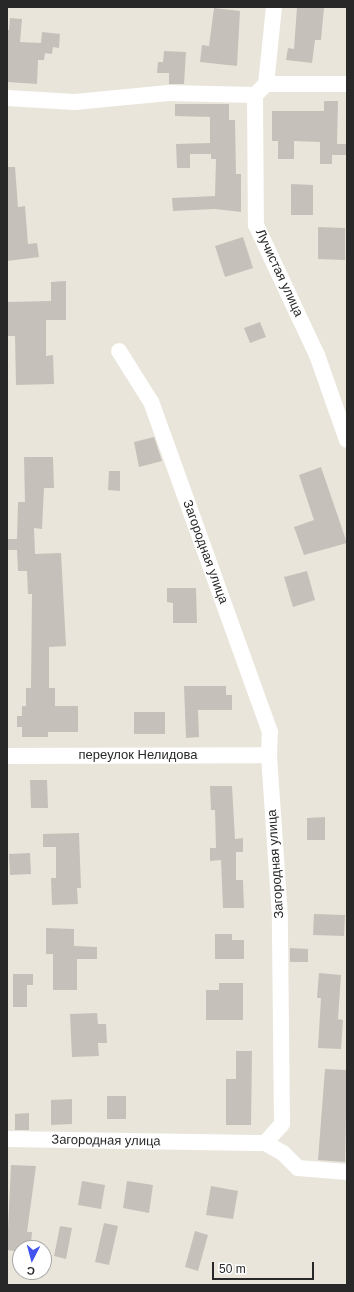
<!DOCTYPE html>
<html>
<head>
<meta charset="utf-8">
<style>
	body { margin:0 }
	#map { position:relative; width:354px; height:1292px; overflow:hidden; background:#eae5da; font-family:Helvetica,sans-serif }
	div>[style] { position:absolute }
	.building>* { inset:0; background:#c5c1ba }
	.minor>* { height:16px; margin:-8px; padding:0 8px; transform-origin:8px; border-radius:8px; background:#fff }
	span { translate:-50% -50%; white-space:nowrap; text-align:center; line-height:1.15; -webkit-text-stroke:3px #fff; paint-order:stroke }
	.street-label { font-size:13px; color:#282828 }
	.frame { position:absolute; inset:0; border:8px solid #282828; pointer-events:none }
	.north { position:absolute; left:12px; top:1240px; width:40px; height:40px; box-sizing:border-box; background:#fff; border:1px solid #a9a9a9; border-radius:50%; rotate:186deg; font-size:11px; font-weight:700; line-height:16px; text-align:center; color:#282828 }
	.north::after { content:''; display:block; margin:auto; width:14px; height:18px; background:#4253ef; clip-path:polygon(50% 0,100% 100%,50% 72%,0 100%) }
	.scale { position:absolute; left:212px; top:1262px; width:102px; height:18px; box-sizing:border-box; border:2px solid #282828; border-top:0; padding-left:5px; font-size:12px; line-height:14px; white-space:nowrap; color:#282828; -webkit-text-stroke:3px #fff; paint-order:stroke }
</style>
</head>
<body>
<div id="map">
	<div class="building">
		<i style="clip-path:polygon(297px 7px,324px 8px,321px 40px,315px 40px,312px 63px,286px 60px,288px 48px,294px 49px)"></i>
		<i style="clip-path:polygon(214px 8px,240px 11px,237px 66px,200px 62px,202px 45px,209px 46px)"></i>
		<i style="clip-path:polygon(10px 18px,22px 19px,20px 42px,41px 43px,42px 32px,60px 34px,59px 48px,53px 47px,52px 54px,45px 53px,44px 60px,38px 60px,37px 84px,7px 82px,7px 30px,9px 30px)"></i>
		<i style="clip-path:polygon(164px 51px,186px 52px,184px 84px,169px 84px,169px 73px,157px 73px,158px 62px,163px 62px)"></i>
		<i style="clip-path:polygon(324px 101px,338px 101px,337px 144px,347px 144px,347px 155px,332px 155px,332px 164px,320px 164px,320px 142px,294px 141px,294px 159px,278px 159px,278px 141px,272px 141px,272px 111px,324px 111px)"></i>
		<i style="clip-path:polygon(175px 104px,229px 104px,229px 120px,235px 120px,236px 174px,241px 174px,241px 212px,215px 209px,173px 211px,172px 198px,215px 196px,216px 159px,211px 159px,211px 154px,190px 154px,190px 168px,177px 168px,176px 144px,210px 143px,210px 117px,175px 116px)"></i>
		<i style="clip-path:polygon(7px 167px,15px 167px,18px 207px,25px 206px,28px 244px,37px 243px,39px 257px,7px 261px)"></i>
		<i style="clip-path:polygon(291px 184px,313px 185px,313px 215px,291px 215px)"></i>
		<i style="clip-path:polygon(318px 227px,345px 228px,345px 260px,318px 259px)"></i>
		<i style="clip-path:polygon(243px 237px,253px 268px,225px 277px,215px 246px)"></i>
		<i style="clip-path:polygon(66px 281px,66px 320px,46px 320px,46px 356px,53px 355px,54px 384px,16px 385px,15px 336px,7px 336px,7px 302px,51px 301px,51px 282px)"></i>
		<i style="clip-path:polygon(260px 322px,266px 337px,250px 343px,244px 328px)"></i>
		<i style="clip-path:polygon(154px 437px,162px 461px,139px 467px,134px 442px)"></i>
		<i style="clip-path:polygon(24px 457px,53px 457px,54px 488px,44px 488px,42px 529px,34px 528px,35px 554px,61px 553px,66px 646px,49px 647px,49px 688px,55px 688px,55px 706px,78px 706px,78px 732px,48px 732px,48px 737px,22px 737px,22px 727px,17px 727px,17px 716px,22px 716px,22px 706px,26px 706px,26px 688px,31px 688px,32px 594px,28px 594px,27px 571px,18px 571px,17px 550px,7px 550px,7px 539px,17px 539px,18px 502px,25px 502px)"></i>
		<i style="clip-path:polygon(321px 467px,347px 543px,304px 555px,294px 527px,314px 520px,299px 475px)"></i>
		<i style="clip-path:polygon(109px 471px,120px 471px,120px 491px,108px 490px)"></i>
		<i style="clip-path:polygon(307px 571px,315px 600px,293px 607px,284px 577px)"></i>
		<i style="clip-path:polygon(167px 588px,196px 588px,197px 623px,173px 623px,173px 603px,167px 602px)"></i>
		<i style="clip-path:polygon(184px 686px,226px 686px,226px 695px,232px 695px,232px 710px,198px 710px,199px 737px,186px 738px)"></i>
		<i style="clip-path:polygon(134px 712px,165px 712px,165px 734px,134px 734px)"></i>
		<i style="clip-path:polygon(30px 780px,47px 780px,48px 808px,31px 808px)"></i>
		<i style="clip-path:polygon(210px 786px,232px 786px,235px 839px,243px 838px,243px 852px,236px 852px,236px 880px,243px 880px,244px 908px,223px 908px,221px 860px,210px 861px,210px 848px,216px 848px,215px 810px,211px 810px)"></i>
		<i style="clip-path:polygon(325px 817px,325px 840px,307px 840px,307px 818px)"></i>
		<i style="clip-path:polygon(79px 833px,81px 888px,77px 888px,78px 904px,52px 905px,51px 878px,56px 878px,56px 847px,43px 847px,43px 834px)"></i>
		<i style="clip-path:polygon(30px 853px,31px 874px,10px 875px,9px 854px)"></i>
		<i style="clip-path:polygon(314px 914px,345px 915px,344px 936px,313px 935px)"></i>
		<i style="clip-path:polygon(46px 928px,74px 929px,74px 946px,97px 947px,97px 959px,77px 959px,77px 990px,53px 990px,53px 954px,46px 954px)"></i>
		<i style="clip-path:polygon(215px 934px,232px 934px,232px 940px,244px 940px,244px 959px,215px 959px)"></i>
		<i style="clip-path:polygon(290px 948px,308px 949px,308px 962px,290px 962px)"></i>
		<i style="clip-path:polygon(319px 973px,341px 975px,338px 1019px,343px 1020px,341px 1049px,318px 1048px,321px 998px,317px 998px)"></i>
		<i style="clip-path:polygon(13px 974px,33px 974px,33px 985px,27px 985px,27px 1007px,13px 1007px)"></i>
		<i style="clip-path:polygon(219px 983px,243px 983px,243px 1020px,206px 1020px,206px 990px,219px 990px)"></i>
		<i style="clip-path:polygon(97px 1013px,98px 1024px,106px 1024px,107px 1043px,98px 1043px,99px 1056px,72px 1057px,70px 1014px)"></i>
		<i style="clip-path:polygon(236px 1051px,252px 1051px,251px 1125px,226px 1125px,226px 1079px,236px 1079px)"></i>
		<i style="clip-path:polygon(325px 1069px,347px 1070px,345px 1162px,318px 1160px)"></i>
		<i style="clip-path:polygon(107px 1096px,126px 1096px,126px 1119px,107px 1119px)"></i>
		<i style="clip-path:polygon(72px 1099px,72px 1124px,51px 1125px,51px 1100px)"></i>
		<i style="clip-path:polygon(29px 1113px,29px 1130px,15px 1130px,15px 1114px)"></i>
		<i style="clip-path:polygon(11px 1165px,36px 1166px,27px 1232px,32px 1232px,31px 1244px,24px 1243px,20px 1252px,7px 1250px)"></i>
		<i style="clip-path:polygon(82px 1181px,105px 1185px,101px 1209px,78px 1205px)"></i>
		<i style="clip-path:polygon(127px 1181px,153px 1185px,149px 1213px,123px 1208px)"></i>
		<i style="clip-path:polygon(211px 1186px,238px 1191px,233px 1219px,206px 1215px)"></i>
		<i style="clip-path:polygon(104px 1223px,118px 1226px,109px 1265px,95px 1262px)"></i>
		<i style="clip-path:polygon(60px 1226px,72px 1228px,66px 1259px,54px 1256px)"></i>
		<i style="clip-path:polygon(195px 1231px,208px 1235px,198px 1271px,185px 1267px)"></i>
	</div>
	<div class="minor">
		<i style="left:274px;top:7px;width:77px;rotate:95.9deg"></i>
		<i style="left:266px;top:84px;width:16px;rotate:135deg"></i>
		<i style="left:255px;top:95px;width:130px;rotate:89.6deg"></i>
		<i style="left:256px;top:225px;width:144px;rotate:64.9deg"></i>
		<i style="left:317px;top:355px;width:90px;rotate:70.6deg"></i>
		<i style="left:266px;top:84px;width:81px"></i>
		<i style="left:7px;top:98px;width:68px;rotate:3.4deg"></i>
		<i style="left:75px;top:102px;width:94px;rotate:-5.5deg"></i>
		<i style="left:169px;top:93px;width:86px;rotate:1.3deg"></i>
		<i style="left:7px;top:756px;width:262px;rotate:-0.2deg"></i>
		<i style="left:7px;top:1139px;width:258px;rotate:0.9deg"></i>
		<i style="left:265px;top:1143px;width:25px;rotate:-48deg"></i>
		<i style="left:282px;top:1124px;width:207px;rotate:-90.6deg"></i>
		<i style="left:280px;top:917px;width:162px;rotate:-93.9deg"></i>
		<i style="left:269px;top:755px;width:23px;rotate:-88deg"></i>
		<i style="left:270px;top:732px;width:351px;rotate:-109.8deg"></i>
		<i style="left:151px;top:402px;width:60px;rotate:-122.1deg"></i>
		<i style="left:265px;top:1143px;width:21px;rotate:29deg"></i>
		<i style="left:283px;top:1153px;width:21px;rotate:45deg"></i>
		<i style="left:298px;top:1168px;width:49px;rotate:4.7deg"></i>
	</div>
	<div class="street-label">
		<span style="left:279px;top:273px;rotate:65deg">Лучистая улица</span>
		<span style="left:205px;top:552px;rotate:70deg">Загородная улица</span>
		<span style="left:138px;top:755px">переулок Нелидова</span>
		<span style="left:276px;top:864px;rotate:-94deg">Загородная улица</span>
		<span style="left:106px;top:1141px;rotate:1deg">Загородная улица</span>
	</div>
	<div class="frame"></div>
	<div class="north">С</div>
	<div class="scale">50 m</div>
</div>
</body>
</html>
